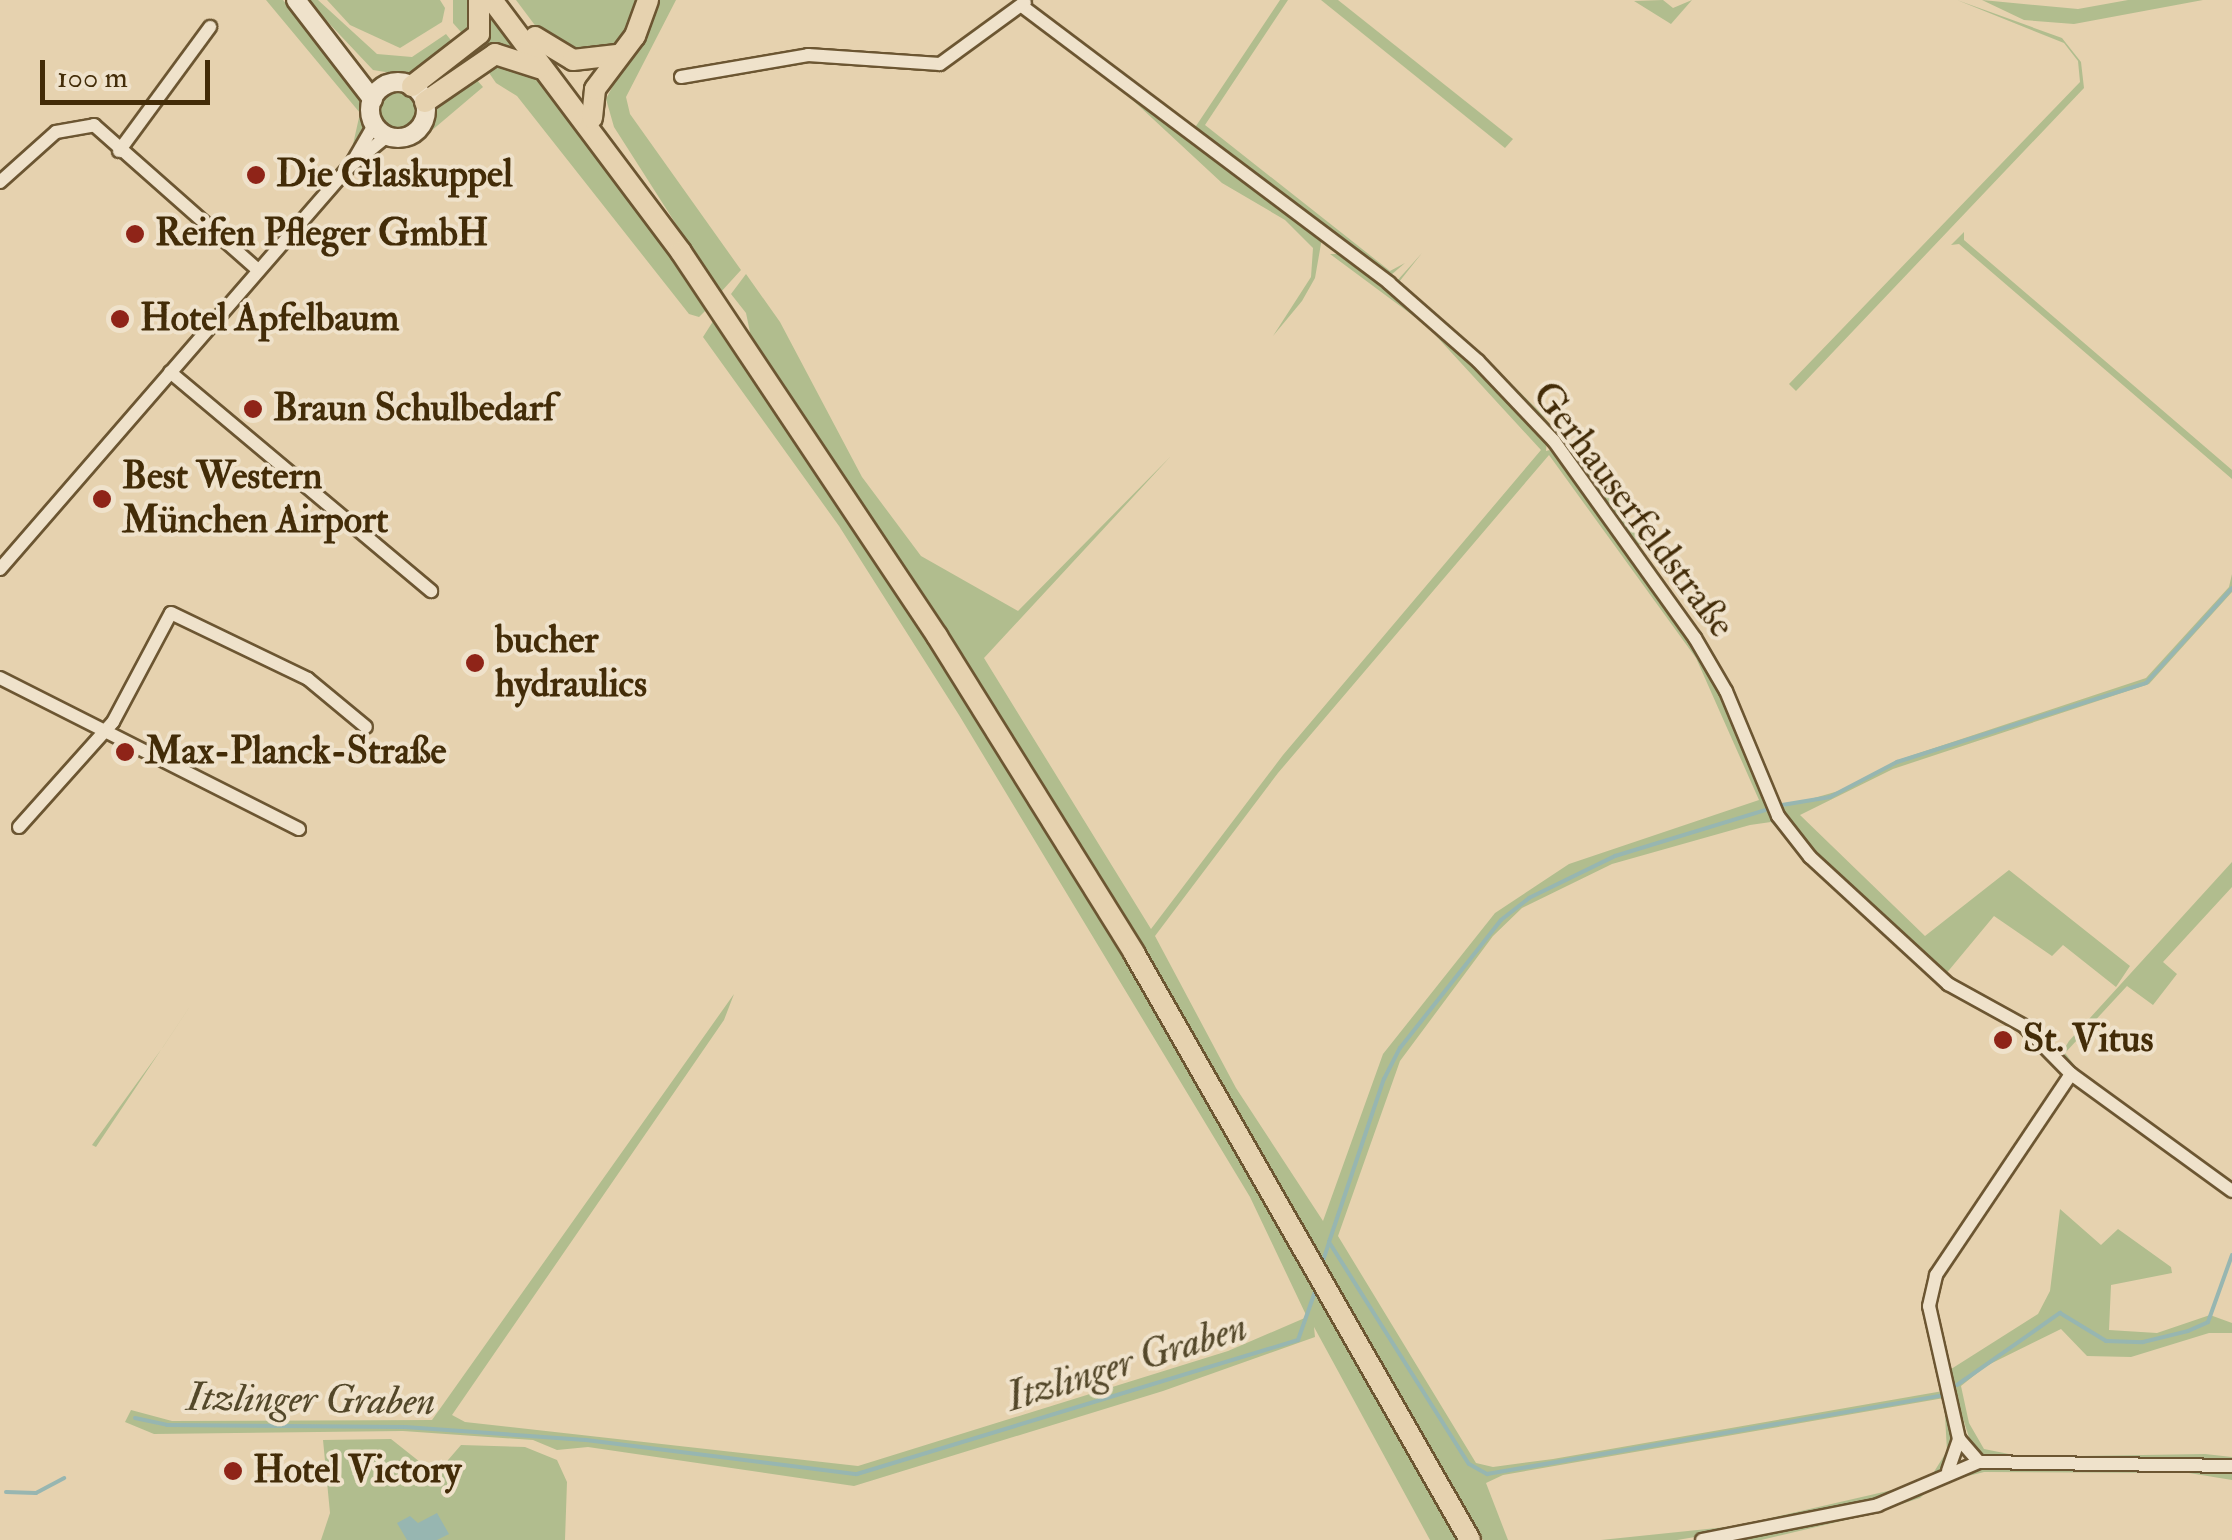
<!DOCTYPE html>
<html>
<head>
<meta charset="utf-8">
<style>
	body { margin:0 }
	#map { position:relative; width:2232px; height:1540px; overflow:hidden; background:#e6d2af; font-family:"IM FELL Double Pica",serif }
	div>[style] { position:absolute }
	.green>* { inset:0; background:#b1bd8e }
	.round { border-radius:50% }
	.water>* { inset:0; background:#97b6b1 }
	.stream>* { height:4px; margin:-2px; padding:0 2px; transform-origin:2px; border-radius:2px; background:#97b6b1 }
	.roads { filter:drop-shadow(2px 0 #6c5632) drop-shadow(-2px 0 #6c5632) drop-shadow(0 2px #6c5632) drop-shadow(0 -2px #6c5632) }
	.minor>* { height:12px; margin:-6px; padding:0 6px; transform-origin:6px; border-radius:6px; background:#efe2cb }
	.secondary>* { height:18px; margin:-9px; padding:0 9px; transform-origin:9px; border-radius:9px; background:#efe2cb }
	.secondary>.ring { margin:-9px; padding:0; box-sizing:content-box; background:none; border:18px solid #efe2cb; border-radius:50% }
	.primary>* { height:20px; margin:-10px; padding:0 10px; transform-origin:10px; border-radius:10px; background:#e6d2af }
	.dots>* { width:28px; height:28px; translate:-50% -50%; box-sizing:border-box; border:5px solid #efe2cb; border-radius:50% }
	span { translate:-50% -50%; white-space:nowrap; text-align:center; line-height:1.15; -webkit-text-stroke:8px #efe2cb; paint-order:stroke }
	.poi-label { font-size:38px; color:#432c08; font-weight:700 }
	.left { translate:0 -50%; text-align:left }
	.street-label { font-size:38px; color:#432c08 }
	.water-label { font-size:40px; color:#54482a; font-style:italic }
	.scale { position:absolute; left:40px; top:60px; width:170px; height:45px; box-sizing:border-box; border:5px solid #432c08; border-top:0; padding-left:12px; font-size:30px; line-height:35px; white-space:nowrap; color:#432c08; -webkit-text-stroke:8px #efe2cb; paint-order:stroke }
</style>
</head>
<body>
<div id="map">
	<div class="green">
		<i style="clip-path:polygon(266px 0,283px 0,362px 93px,366px 119px,363px 132px,352px 149px,360px 113px)"></i>
		<i style="clip-path:polygon(307px 0,318px 0,377px 54px,412px 57px,446px 34px,458px 49px,416px 77px,373px 70px)"></i>
		<i style="clip-path:polygon(327px 0,440px 0,445px 8px,442px 22px,400px 48px,350px 25px)"></i>
		<i style="clip-path:polygon(453px 0,474px 0,468px 40px,453px 23px)"></i>
		<i style="clip-path:polygon(516px 0,641px 0,626px 36px,604px 51px,576px 52px,540px 32px)"></i>
		<i style="clip-path:polygon(658px 0,676px 0,626px 97px,630px 114px,741px 270px,720px 293px,614px 127px,606px 99px)"></i>
		<i style="clip-path:polygon(1280px 0,1288px 0,1205px 125px,1390px 271px,1405px 263px,1391px 275px,1194px 129px)"></i>
		<i style="clip-path:polygon(1321px 0,1338px 0,1513px 139px,1505px 148px)"></i>
		<i style="clip-path:polygon(1663px 0,1673px 8px,1692px 0,1671px 24px,1634px 1px)"></i>
		<i style="clip-path:polygon(1957px 0,2062px 38px,2081px 62px,2084px 88px,1796px 391px,1789px 384px,2080px 82px,2078px 61px,2064px 43px)"></i>
		<i style="clip-path:polygon(1982px 0,2078px 9px,2128px 0,2203px 0,2074px 24px,2024px 20px)"></i>
		<i style="clip-path:polygon(488px 2px,523px 50px,496px 47px,427px 93px,420px 85px,481px 41px)"></i>
		<i style="clip-path:polygon(493px 60px,532px 73px,710px 306px,699px 317px,689px 314px,517px 96px,496px 83px,483px 64px)"></i>
		<i style="clip-path:polygon(470px 72px,483px 87px,424px 137px,401px 148px,391px 147px,421px 135px,432px 105px)"></i>
		<i style="clip-path:polygon(1111px 80px,1322px 238px,1315px 278px,1302px 301px,1273px 336px,1311px 277px,1313px 248px,1285px 220px,1222px 183px)"></i>
		<i class="round" style="left:378px;top:90px;width:40px;height:40px"></i>
		<i style="clip-path:polygon(1964px 232px,1964px 240px,2232px 470px,2232px 479px,1959px 244px,1951px 245px)"></i>
		<i style="clip-path:polygon(1422px 253px,1399px 282px,1470px 343px,1540px 412px,1646px 543px,1637px 545px,1510px 385px,1396px 282px)"></i>
		<i style="clip-path:polygon(evenodd,1330px 254px,1341px 254px,1382px 285px,1473px 362px,1547px 441px,1546px 451px,1554px 449px,1684px 629px,1717px 684px,1767px 807px,1794px 848px,1771px 822px,1750px 825px,1612px 864px,1522px 908px,1493px 936px,1400px 1061px,1338px 1236px,1476px 1463px,1493px 1467px,1553px 1459px,1943px 1391px,1955px 1434px,1944px 1466px,1921px 1485px,1896px 1495px,1744px 1529px,1677px 1540px,1601px 1540px,1736px 1526px,1914px 1485px,1932px 1475px,1947px 1451px,1944px 1398px,1503px 1475px,1486px 1483px,1508px 1540px,1483px 1540px,1109px 894px,751px 337px,746px 313px,731px 294px,746px 274px,780px 322px,862px 477px,921px 556px,1018px 611px,1171px 456px,984px 658px,1151px 929px,1283px 755px,1541px 450px,1427px 326px,1330px 254px,1549px 455px,1696px 658px,1759px 800px,1569px 864px,1495px 913px,1383px 1054px,1323px 1221px,1236px 1088px,1155px 936px,1278px 773px,1549px 455px)"></i>
		<i style="clip-path:polygon(717px 315px,1097px 904px,1458px 1540px,1430px 1540px,1314px 1327px,1315px 1337px,1163px 1391px,854px 1486px,588px 1447px,557px 1450px,533px 1440px,403px 1431px,154px 1434px,125px 1422px,131px 1410px,172px 1421px,432px 1420px,734px 994px,724px 1020px,452px 1415px,465px 1422px,858px 1466px,1228px 1351px,1307px 1317px,1250px 1197px,959px 715px,839px 526px,703px 337px)"></i>
		<i style="clip-path:polygon(2232px 574px,2232px 592px,2149px 684px,1893px 769px,1800px 815px,1925px 936px,2009px 870px,2130px 966px,2116px 987px,2063px 945px,2052px 956px,1994px 916px,1945px 975px,1814px 856px,1779px 808px,1842px 790px,1898px 760px,2146px 678px,2229px 587px)"></i>
		<i style="clip-path:polygon(2232px 862px,2232px 887px,2163px 962px,2177px 974px,2153px 1005px,2127px 986px,2065px 1053px,2081px 1074px,2232px 1185px,2086px 1080px,2064px 1056px,2066px 1046px,2069px 1041px)"></i>
		<i style="clip-path:polygon(199px 993px,96px 1147px,92px 1145px,163px 1047px)"></i>
		<i style="clip-path:polygon(2060px 1209px,2101px 1245px,2118px 1229px,2171px 1267px,2172px 1273px,2111px 1285px,2109px 1330px,2157px 1333px,2210px 1315px,2232px 1323px,2232px 1333px,2209px 1333px,2131px 1357px,2087px 1356px,2061px 1329px,1986px 1366px,1961px 1386px,1969px 1423px,1984px 1449px,2024px 1457px,2205px 1454px,2232px 1457px,2232px 1463px,1985px 1460px,1972px 1447px,1948px 1371px,2038px 1314px,2050px 1291px)"></i>
		<i style="clip-path:polygon(391px 1439px,420px 1462px,442px 1467px,461px 1445px,525px 1447px,557px 1460px,567px 1482px,565px 1540px,321px 1540px,330px 1513px,323px 1440px)"></i>
		<i style="clip-path:polygon(1988px 1467px,2232px 1470px,2232px 1480px,2189px 1473px,1984px 1472px,1948px 1481px)"></i>
		<i style="clip-path:polygon(1933px 1486px,1920px 1498px,1867px 1515px,1761px 1540px,1725px 1540px)"></i>
	</div>
	<div class="water">
		<i style="clip-path:polygon(437px 1513px,449px 1534px,437px 1540px,407px 1540px,397px 1523px,410px 1516px,418px 1523px)"></i>
	</div>
	<div class="stream">
		<i style="left:1782px;top:805px;width:49px;rotate:-9.5deg"></i>
		<i style="left:1830px;top:797px;width:76px;rotate:-27.6deg"></i>
		<i style="left:1897px;top:762px;width:261px;rotate:-17.6deg"></i>
		<i style="left:2146px;top:683px;width:128px;rotate:-47.8deg"></i>
		<i style="left:1329px;top:1242px;width:172px;rotate:-71.4deg"></i>
		<i style="left:1384px;top:1079px;width:35px;rotate:-63deg"></i>
		<i style="left:1400px;top:1048px;width:163px;rotate:-51.7deg"></i>
		<i style="left:1501px;top:920px;width:36px;rotate:-38deg"></i>
		<i style="left:1529px;top:898px;width:96px;rotate:-26deg"></i>
		<i style="left:1615px;top:856px;width:157px;rotate:-17deg"></i>
		<i style="left:1321px;top:1267px;width:26px;rotate:-72deg"></i>
		<i style="left:1329px;top:1242px;width:262px;rotate:57.8deg"></i>
		<i style="left:1469px;top:1464px;width:21px;rotate:29deg"></i>
		<i style="left:1487px;top:1474px;width:462px;rotate:-9.8deg"></i>
		<i style="left:1957px;top:1385px;width:126px;rotate:-35deg"></i>
		<i style="left:2060px;top:1313px;width:54px;rotate:31.3deg"></i>
		<i style="left:2106px;top:1341px;width:37px;rotate:2deg"></i>
		<i style="left:2143px;top:1342px;width:46px;rotate:-13.7deg"></i>
		<i style="left:2188px;top:1331px;width:22px;rotate:-24deg"></i>
		<i style="left:2208px;top:1322px;width:71px;rotate:-70.3deg"></i>
		<i style="left:135px;top:1418px;width:33px;rotate:12deg"></i>
		<i style="left:167px;top:1425px;width:238px;rotate:0.5deg"></i>
		<i style="left:405px;top:1427px;width:181px;rotate:4.1deg"></i>
		<i style="left:586px;top:1440px;width:273px;rotate:7.2deg"></i>
		<i style="left:857px;top:1474px;width:461px;rotate:-16.9deg"></i>
		<i style="left:1298px;top:1340px;width:57px;rotate:-70.6deg"></i>
		<i style="left:6px;top:1492px;width:30px;rotate:2deg"></i>
		<i style="left:36px;top:1493px;width:32px;rotate:-28deg"></i>
	</div>
	<div class="roads">
		<div class="minor">
			<i style="left:1022px;top:6px;width:460px;rotate:37deg"></i>
			<i style="left:1389px;top:283px;width:118px;rotate:41.2deg"></i>
			<i style="left:1478px;top:361px;width:110px;rotate:46.5deg"></i>
			<i style="left:1554px;top:441px;width:242px;rotate:54.4deg"></i>
			<i style="left:1695px;top:638px;width:61px;rotate:59.7deg"></i>
			<i style="left:1726px;top:691px;width:135px;rotate:67.4deg"></i>
			<i style="left:1778px;top:816px;width:52px;rotate:52deg"></i>
			<i style="left:1810px;top:857px;width:188px;rotate:42.6deg"></i>
			<i style="left:1948px;top:984px;width:87px;rotate:28.9deg"></i>
			<i style="left:2024px;top:1026px;width:67px;rotate:45.6deg"></i>
			<i style="left:2071px;top:1074px;width:199px;rotate:36deg"></i>
			<i style="left:681px;top:77px;width:129px;rotate:-9.8deg"></i>
			<i style="left:808px;top:55px;width:132px;rotate:3.9deg"></i>
			<i style="left:940px;top:64px;width:105px;rotate:-36.1deg"></i>
			<i style="left:119px;top:151px;width:154px;rotate:-53.7deg"></i>
			<i style="left:352px;top:163px;width:44px;rotate:-59.9deg"></i>
			<i style="left:0;top:182px;width:75px;rotate:-41.8deg"></i>
			<i style="left:56px;top:132px;width:39px;rotate:-10deg"></i>
			<i style="left:94px;top:125px;width:219px;rotate:41.5deg"></i>
			<i style="left:170px;top:372px;width:341px;rotate:40deg"></i>
			<i style="left:0;top:569px;width:531px;rotate:-49.05deg"></i>
			<i style="left:348px;top:168px;width:50px;rotate:-39.4deg"></i>
			<i style="left:0;top:678px;width:335px;rotate:26.8deg"></i>
			<i style="left:19px;top:827px;width:141px;rotate:-48.2deg"></i>
			<i style="left:113px;top:722px;width:123px;rotate:-62deg"></i>
			<i style="left:171px;top:613px;width:152px;rotate:25.7deg"></i>
			<i style="left:308px;top:679px;width:75px;rotate:39.6deg"></i>
			<i style="left:1959px;top:1439px;width:30px;rotate:49deg"></i>
			<i style="left:1948px;top:1471px;width:34px;rotate:-71deg"></i>
			<i style="left:1959px;top:1439px;width:136px;rotate:-102.7deg"></i>
			<i style="left:1929px;top:1306px;width:32px;rotate:-77deg"></i>
			<i style="left:1936px;top:1275px;width:242px;rotate:-56.1deg"></i>
			<i style="left:1702px;top:1540px;width:179px;rotate:-11.2deg"></i>
			<i style="left:1878px;top:1505px;width:110px;rotate:-23.1deg"></i>
			<i style="left:1979px;top:1462px;width:253px;rotate:0.9deg"></i>
		</div>
		<div class="secondary">
			<i style="left:296px;top:0;width:126px;rotate:52.4deg"></i>
			<i class="ring" style="left:370px;top:82px;width:38px;height:38px"></i>
		</div>
		<div class="primary">
			<i style="left:492px;top:0;width:315px;rotate:53.1deg"></i>
			<i style="left:681px;top:252px;width:462px;rotate:56.3deg"></i>
			<i style="left:937px;top:636px;width:373px;rotate:58.1deg"></i>
			<i style="left:1134px;top:953px;width:676px;rotate:60.21deg"></i>
			<i style="left:535px;top:37px;width:44px;rotate:31.2deg"></i>
			<i style="left:573px;top:60px;width:44px;rotate:-6.5deg"></i>
			<i style="left:412px;top:86px;width:85px;rotate:-37.8deg"></i>
			<i style="left:479px;top:34px;width:34px;rotate:-90deg"></i>
			<i style="left:425px;top:102px;width:85px;rotate:-34.4deg"></i>
			<i style="left:495px;top:54px;width:46px;rotate:17.7deg"></i>
			<i style="left:592px;top:118px;width:29px;rotate:-84deg"></i>
			<i style="left:595px;top:89px;width:66px;rotate:-53deg"></i>
			<i style="left:635px;top:36px;width:38px;rotate:-70deg"></i>
		</div>
	</div>
	<div class="dots">
		<i style="left:256px;top:175px;background:#8f2418"></i>
		<i style="left:135px;top:234px;background:#8f2418"></i>
		<i style="left:120px;top:319px;background:#8f2418"></i>
		<i style="left:253px;top:409px;background:#8f2418"></i>
		<i style="left:102px;top:499px;background:#8f2418"></i>
		<i style="left:475px;top:663px;background:#8f2418"></i>
		<i style="left:125px;top:752px;background:#8f2418"></i>
		<i style="left:2003px;top:1040px;background:#8f2418"></i>
		<i style="left:233px;top:1471px;background:#8f2418"></i>
	</div>
	<div class="poi-label">
		<span class="left" style="left:276px;top:175px">Die Glaskuppel</span>
		<span class="left" style="left:155px;top:234px">Reifen Pfleger GmbH</span>
		<span class="left" style="left:140px;top:319px">Hotel Apfelbaum</span>
		<span class="left" style="left:273px;top:409px">Braun Schulbedarf</span>
		<span class="left" style="left:122px;top:499px">Best Western<br>München Airport</span>
		<span class="left" style="left:495px;top:663px">bucher<br>hydraulics</span>
		<span class="left" style="left:145px;top:752px">Max-Planck-Straße</span>
		<span class="left" style="left:2023px;top:1040px">St. Vitus</span>
		<span class="left" style="left:253px;top:1471px">Hotel Victory</span>
	</div>
	<div class="street-label">
		<span style="left:1633px;top:510px;rotate:53deg">Gerhauserfeldstraße</span>
	</div>
	<div class="water-label">
		<span style="left:1127px;top:1363px;rotate:-17deg">Itzlinger Graben</span>
		<span style="left:311px;top:1400px;rotate:1deg">Itzlinger Graben</span>
	</div>
	<div class="scale">100 m</div>
</div>
</body>
</html>
